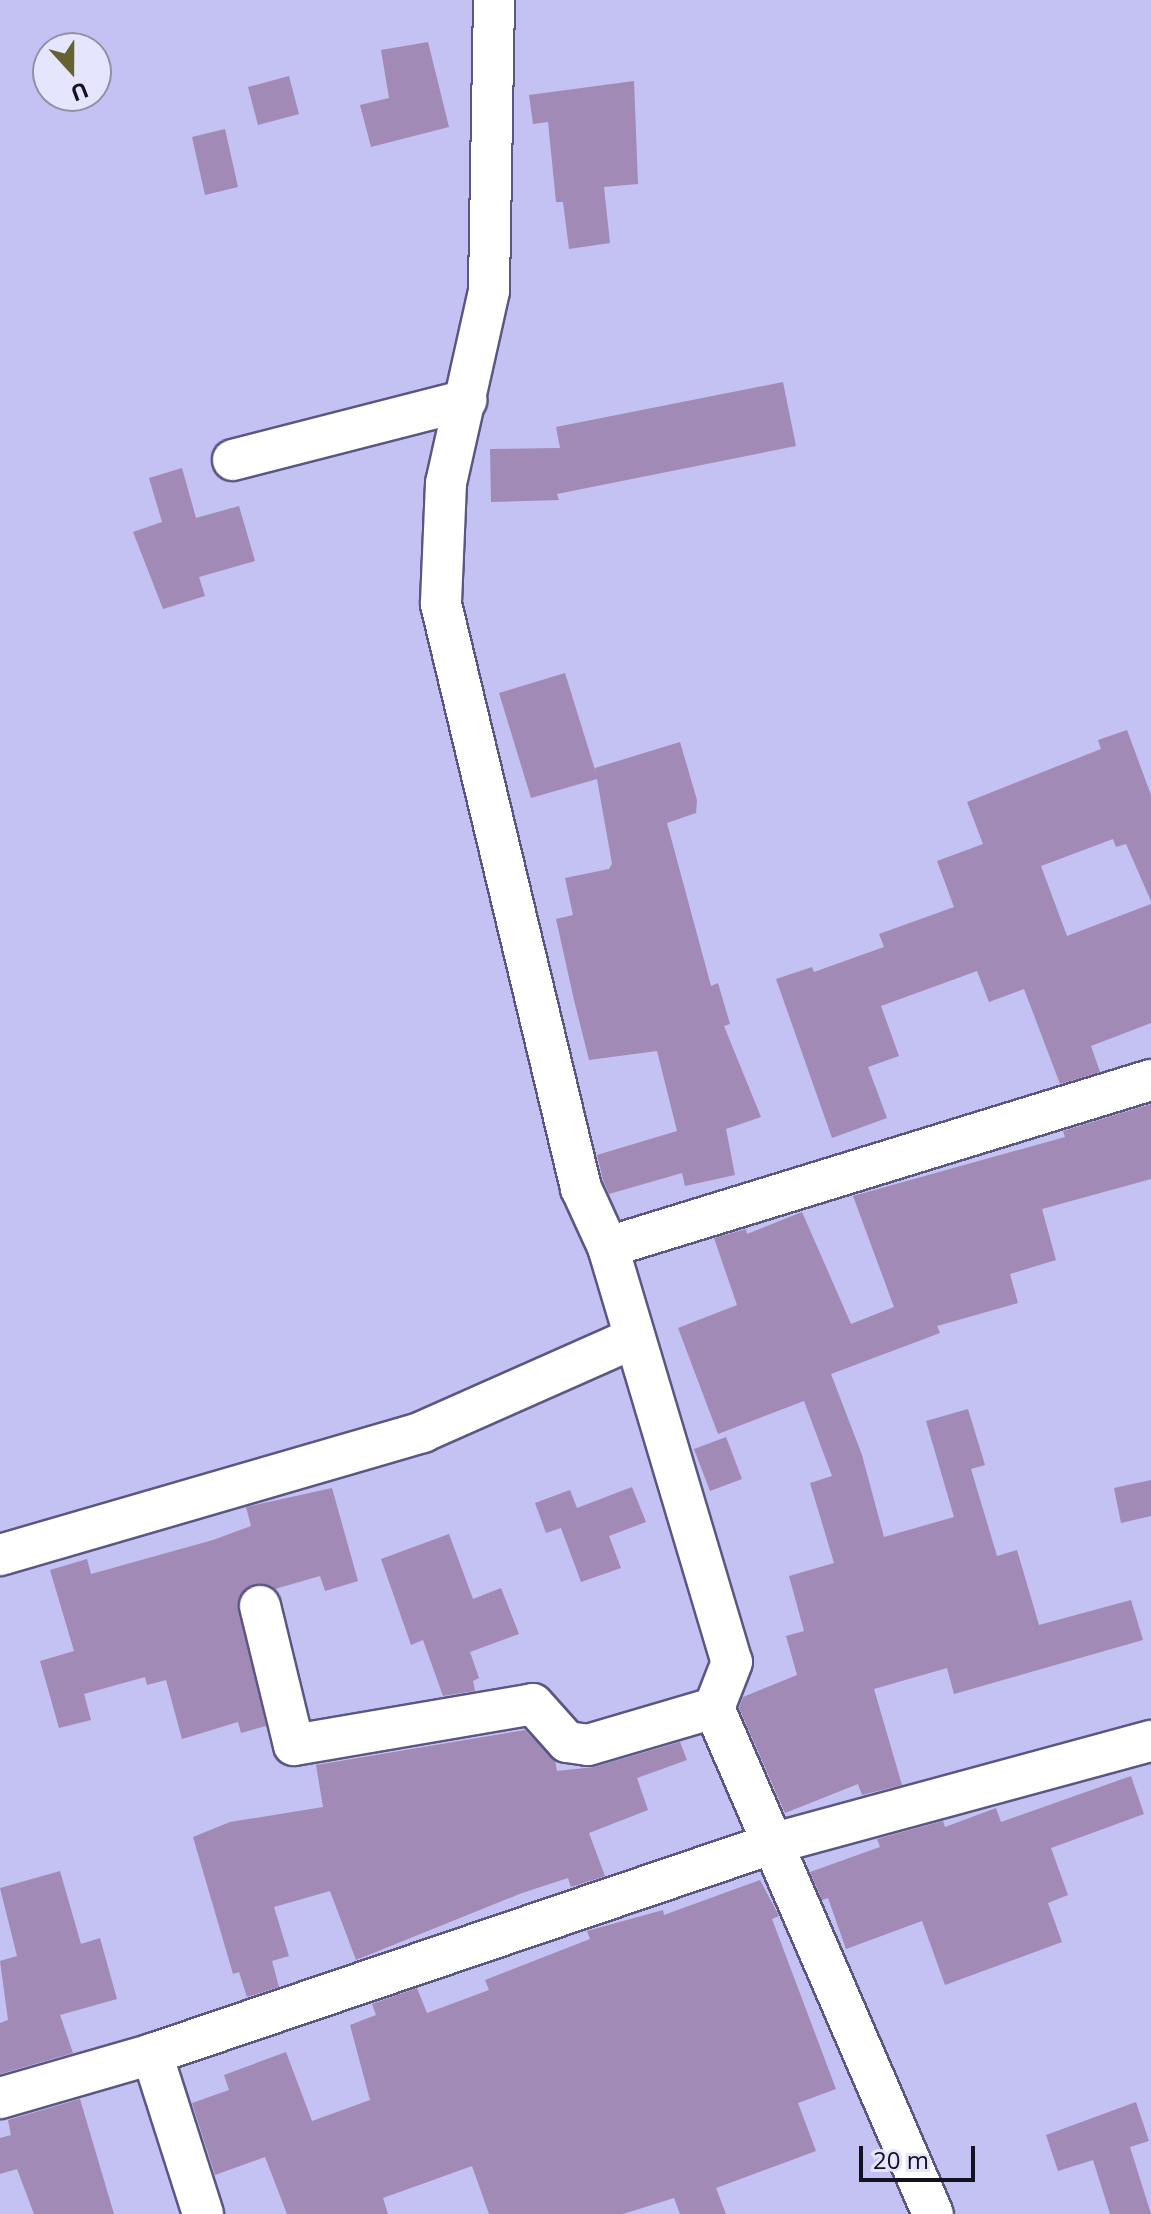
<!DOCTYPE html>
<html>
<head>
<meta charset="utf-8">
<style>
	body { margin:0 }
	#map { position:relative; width:1151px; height:2214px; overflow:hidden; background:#c4c1f3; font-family:"Open Sans",sans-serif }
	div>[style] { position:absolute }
	.building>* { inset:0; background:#a18ab6 }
	.roads { filter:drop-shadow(2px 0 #5b5682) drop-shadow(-2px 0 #5b5682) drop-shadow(0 2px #5b5682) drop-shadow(0 -2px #5b5682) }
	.street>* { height:40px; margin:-20px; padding:0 20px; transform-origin:20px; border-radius:20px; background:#fff }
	span { translate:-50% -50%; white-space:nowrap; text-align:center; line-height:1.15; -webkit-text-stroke:7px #e6e5fe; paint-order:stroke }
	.north { position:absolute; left:32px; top:32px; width:80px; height:80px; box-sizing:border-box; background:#e6e5fe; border:2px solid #9290a6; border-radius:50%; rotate:159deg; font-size:22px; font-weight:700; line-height:32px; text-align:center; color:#131122 }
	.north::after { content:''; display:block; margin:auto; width:28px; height:36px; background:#646330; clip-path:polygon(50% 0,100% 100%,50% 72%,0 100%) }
	.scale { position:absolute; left:859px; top:2146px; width:116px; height:36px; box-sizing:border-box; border:4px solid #131122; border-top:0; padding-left:10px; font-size:24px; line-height:28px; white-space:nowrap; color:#131122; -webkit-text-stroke:6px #e6e5fe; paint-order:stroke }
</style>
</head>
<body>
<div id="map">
	<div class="building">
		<i style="clip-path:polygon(428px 42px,449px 127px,371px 147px,360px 105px,389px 98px,381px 50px)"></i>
		<i style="clip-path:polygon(289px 76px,299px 114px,258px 125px,248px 87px)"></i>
		<i style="clip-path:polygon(634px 81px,638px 184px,604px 187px,610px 243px,569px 249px,563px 202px,556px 202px,548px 122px,533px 124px,529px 95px)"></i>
		<i style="clip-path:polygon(225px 129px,238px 187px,205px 195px,192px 137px)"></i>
		<i style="clip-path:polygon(783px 382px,796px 446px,557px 494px,559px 500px,491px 502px,490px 449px,560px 448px,556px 427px)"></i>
		<i style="clip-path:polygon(182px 468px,196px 518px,239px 506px,255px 561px,199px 577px,205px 596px,163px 609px,133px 532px,162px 522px,149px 478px)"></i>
		<i style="clip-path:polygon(565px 673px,596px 773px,595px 768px,680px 742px,697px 800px,696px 813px,667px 823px,711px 986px,718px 983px,730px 1024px,724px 1026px,761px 1117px,726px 1129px,735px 1175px,685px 1186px,682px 1173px,609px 1194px,603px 1180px,597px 1155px,677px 1131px,657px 1051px,589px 1060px,574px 1000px,556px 919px,573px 915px,565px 878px,609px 869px,612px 864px,597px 779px,531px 798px,499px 693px)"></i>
		<i style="clip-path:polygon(1127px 730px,1151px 795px,1151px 901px,1126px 844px,1116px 847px,1113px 839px,1041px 866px,1067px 936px,1151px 904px,1151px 1023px,1091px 1046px,1100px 1072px,1060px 1084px,1024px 989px,989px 1002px,977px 971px,881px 1006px,899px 1056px,868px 1067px,887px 1118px,832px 1138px,776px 979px,812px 967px,814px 972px,884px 947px,879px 934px,954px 907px,937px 861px,983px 844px,967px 802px,1101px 749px,1098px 740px)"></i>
		<i style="clip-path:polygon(1151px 1104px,1151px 1179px,1042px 1209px,1056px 1260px,1010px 1274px,1018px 1303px,937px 1326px,940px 1333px,831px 1374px,862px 1455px,884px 1537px,954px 1517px,926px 1421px,968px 1409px,985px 1465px,971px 1469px,997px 1556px,1017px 1550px,1039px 1625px,1131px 1600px,1143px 1640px,954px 1694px,947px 1668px,874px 1689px,902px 1785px,862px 1795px,858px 1784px,785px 1813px,739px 1708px,743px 1697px,797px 1675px,786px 1636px,804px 1631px,789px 1576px,834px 1563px,810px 1483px,832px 1476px,804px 1401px,718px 1434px,678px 1328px,737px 1305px,714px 1238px,746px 1229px,747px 1234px,802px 1212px,851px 1324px,894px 1307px,853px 1196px,1065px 1137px,1063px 1131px)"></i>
		<i style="clip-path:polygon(726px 1437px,742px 1479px,710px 1491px,694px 1449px)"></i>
		<i style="clip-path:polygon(1151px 1480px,1151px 1516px,1121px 1523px,1114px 1488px)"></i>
		<i style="clip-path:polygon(632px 1487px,646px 1522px,609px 1536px,621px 1568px,581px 1582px,561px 1528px,546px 1533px,535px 1503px,570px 1490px,577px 1508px)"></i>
		<i style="clip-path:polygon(332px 1488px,358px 1581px,325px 1591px,320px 1576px,275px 1589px,255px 1584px,238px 1600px,266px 1726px,241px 1733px,238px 1722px,182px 1739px,166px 1680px,147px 1685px,145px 1677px,84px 1694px,91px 1720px,59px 1728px,40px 1661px,74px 1651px,50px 1570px,87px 1559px,91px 1574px,213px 1540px,251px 1526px,246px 1507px)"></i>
		<i style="clip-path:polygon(449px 1534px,473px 1599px,501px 1588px,519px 1634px,470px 1652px,479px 1678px,473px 1681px,475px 1691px,443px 1696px,423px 1640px,411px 1645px,381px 1559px)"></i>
		<i style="clip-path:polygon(525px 1730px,555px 1760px,557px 1771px,594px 1767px,680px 1742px,687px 1760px,637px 1778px,648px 1810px,589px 1833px,605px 1876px,571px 1887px,568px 1878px,522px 1893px,356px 1960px,330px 1891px,274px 1907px,289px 1956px,272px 1961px,279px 1987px,247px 1997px,239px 1972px,233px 1974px,193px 1837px,230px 1822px,323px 1807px,316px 1765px)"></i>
		<i style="clip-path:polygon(1131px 1776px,1144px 1814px,1051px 1848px,1068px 1895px,1048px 1903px,1062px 1942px,945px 1985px,922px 1921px,846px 1949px,828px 1898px,822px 1900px,810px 1872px,880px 1847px,877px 1839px,943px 1821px,945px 1827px,996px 1808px,1001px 1822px)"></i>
		<i style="clip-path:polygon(60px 1871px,81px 1944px,100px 1938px,117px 1999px,60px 2015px,73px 2053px,0 2074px,0 2023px,8px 2020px,0 1961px,17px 1956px,0 1888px)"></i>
		<i style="clip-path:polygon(760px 1880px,779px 1916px,772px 1919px,836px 2089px,798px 2103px,816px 2151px,716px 2188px,726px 2214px,680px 2214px,674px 2198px,623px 2214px,489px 2214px,472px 2166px,383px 2198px,388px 2214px,287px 2214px,265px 2157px,215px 2175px,192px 2103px,229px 2090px,224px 2075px,286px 2052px,312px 2121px,370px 2100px,350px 2025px,376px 2015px,372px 2004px,417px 1988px,427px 2013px,489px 1990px,485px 1980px,590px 1939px,587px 1931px,663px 1910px,664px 1915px)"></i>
		<i style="clip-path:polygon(80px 2099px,114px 2214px,34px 2214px,17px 2169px,0 2174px,0 2138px,11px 2135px,8px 2120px)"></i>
		<i style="clip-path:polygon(1136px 2102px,1149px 2141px,1130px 2147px,1151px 2214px,1110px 2214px,1093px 2160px,1058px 2171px,1046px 2135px)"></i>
	</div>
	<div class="roads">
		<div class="street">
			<i style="left:494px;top:0;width:291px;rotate:91deg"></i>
			<i style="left:489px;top:291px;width:197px;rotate:102.6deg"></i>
			<i style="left:446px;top:483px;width:121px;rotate:92.4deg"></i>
			<i style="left:441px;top:604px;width:601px;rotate:76.52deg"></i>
			<i style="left:581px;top:1188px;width:65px;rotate:65.4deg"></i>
			<i style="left:608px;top:1247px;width:433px;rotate:73.4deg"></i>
			<i style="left:732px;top:1662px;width:49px;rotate:111.4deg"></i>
			<i style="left:714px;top:1708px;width:551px;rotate:66.6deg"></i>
			<i style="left:233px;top:460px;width:241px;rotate:-14.4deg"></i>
			<i style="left:608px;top:1247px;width:568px;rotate:-17.1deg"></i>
			<i style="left:0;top:1555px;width:440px;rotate:-16.2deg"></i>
			<i style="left:422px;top:1432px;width:232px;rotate:-23.9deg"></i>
			<i style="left:260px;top:1606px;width:143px;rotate:76.3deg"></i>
			<i style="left:294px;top:1745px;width:242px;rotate:-9.7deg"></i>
			<i style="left:533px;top:1704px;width:51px;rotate:48.2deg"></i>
			<i style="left:567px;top:1742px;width:21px;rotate:8deg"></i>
			<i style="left:588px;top:1745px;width:131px;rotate:-16.4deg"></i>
			<i style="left:152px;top:2054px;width:168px;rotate:72.3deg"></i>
			<i style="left:0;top:2098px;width:158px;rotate:-16.1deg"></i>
			<i style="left:152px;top:2054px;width:654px;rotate:-18.74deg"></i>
			<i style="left:771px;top:1844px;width:394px;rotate:-15.2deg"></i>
		</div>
	</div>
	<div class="north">U</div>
	<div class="scale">20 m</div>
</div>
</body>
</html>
